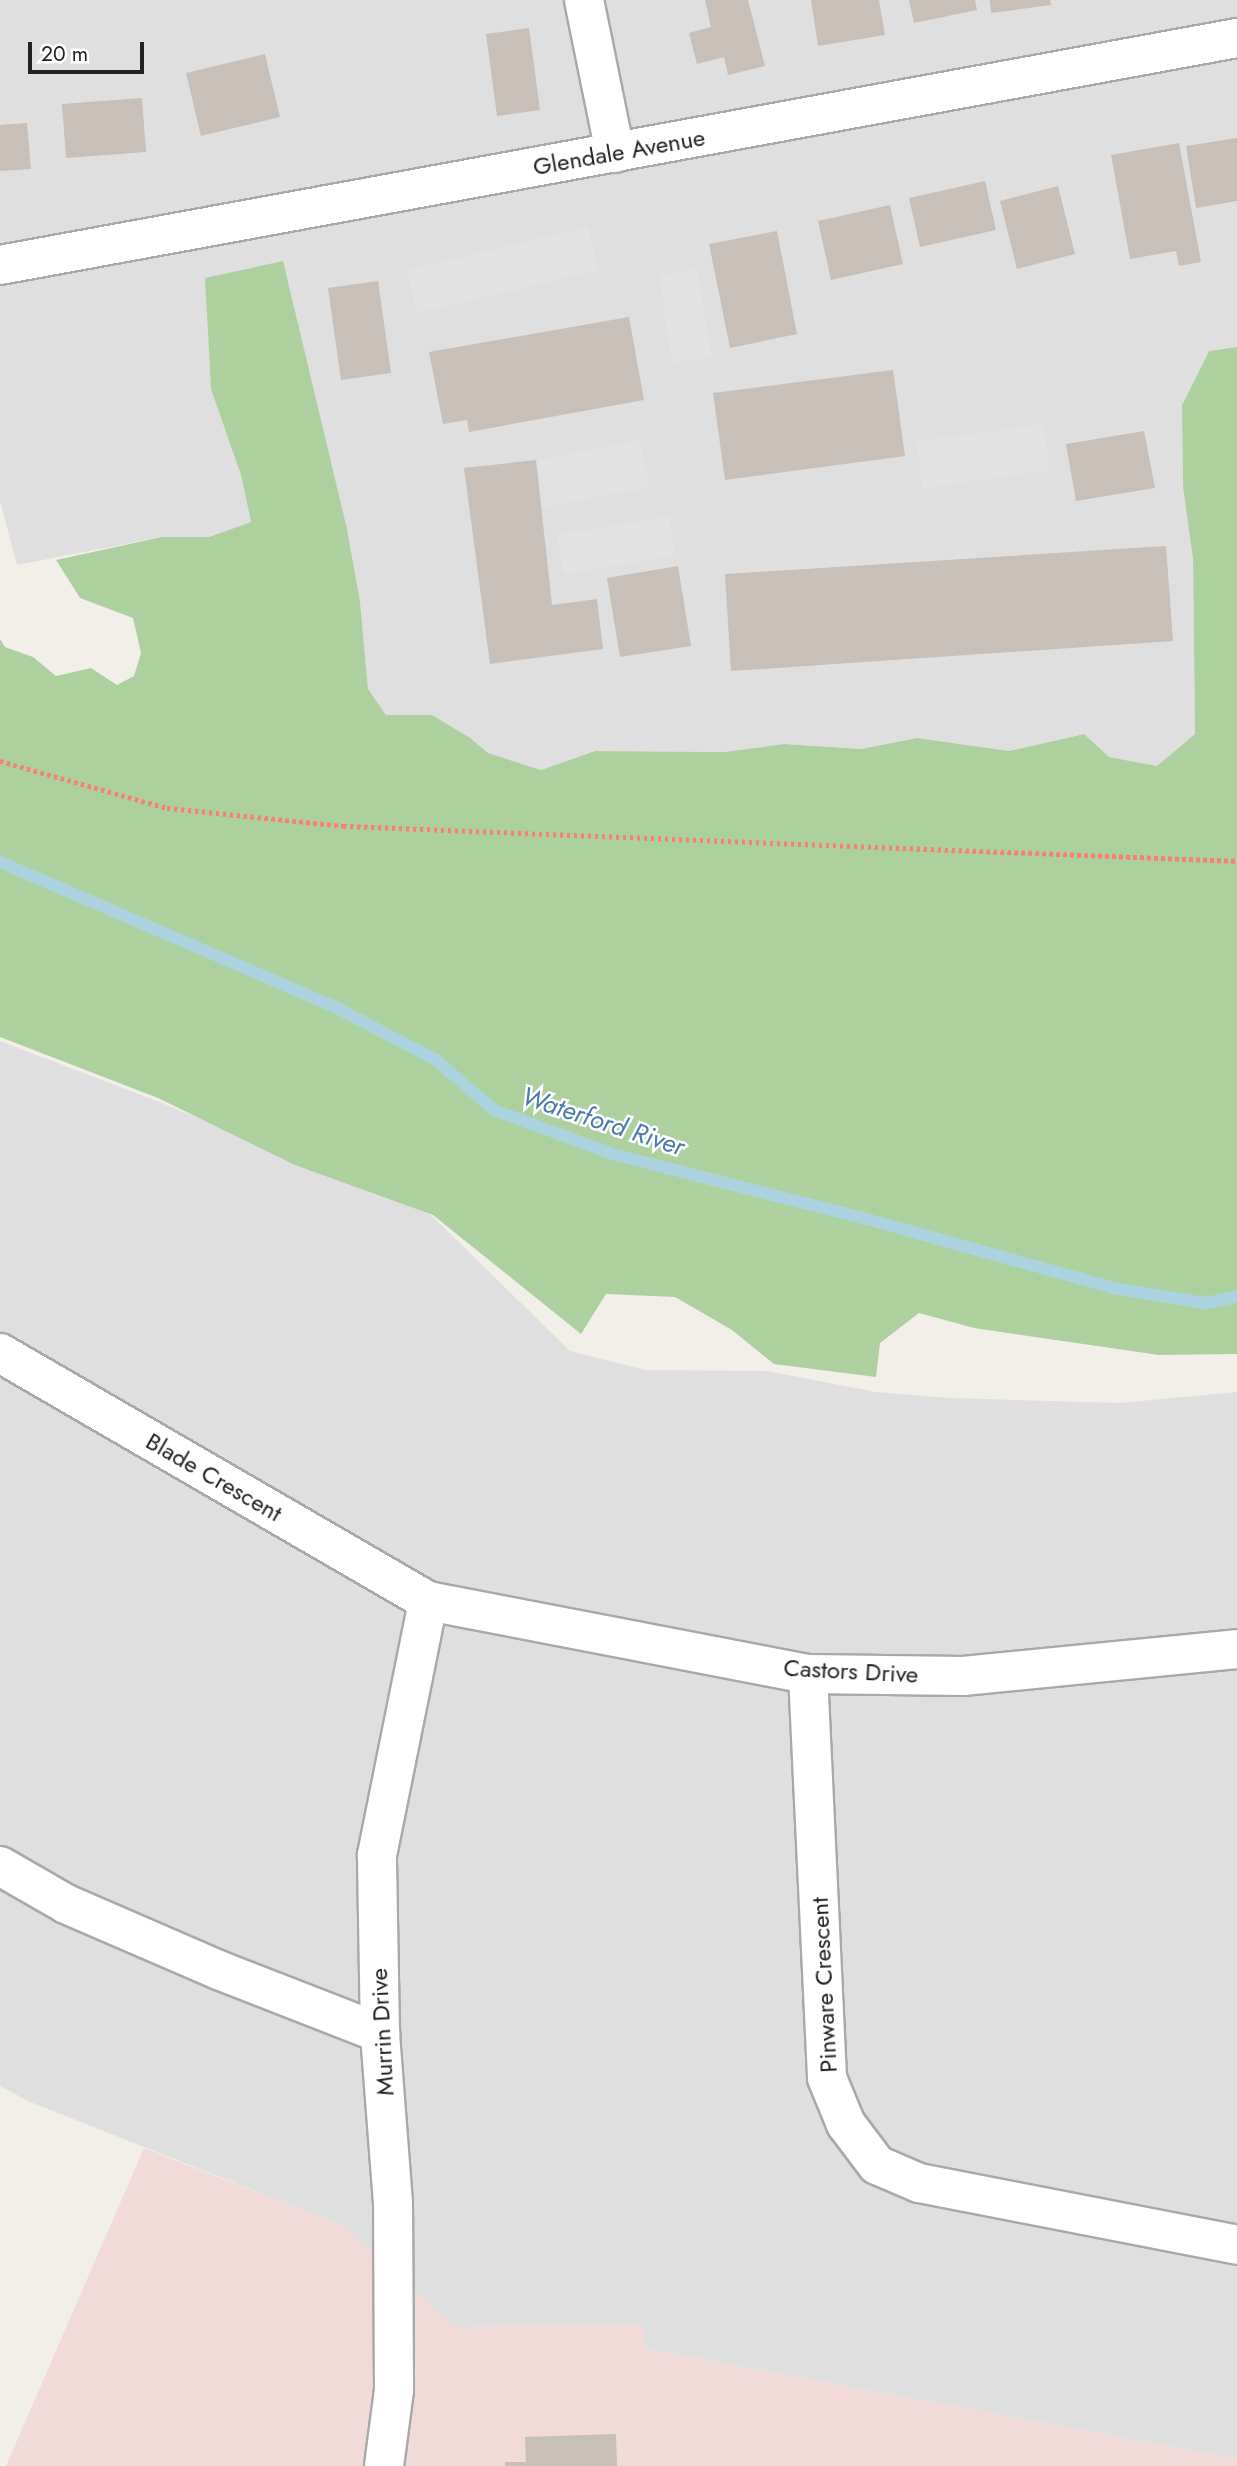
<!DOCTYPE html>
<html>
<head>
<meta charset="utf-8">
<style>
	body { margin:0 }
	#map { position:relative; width:1237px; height:2466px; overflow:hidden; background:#f2efe9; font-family:Jost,sans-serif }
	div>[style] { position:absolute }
	.residential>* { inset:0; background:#e0dfdf }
	.commercial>* { inset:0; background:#f2dad9 }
	.forest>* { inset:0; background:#add19e }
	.parking>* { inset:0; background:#e2e2e2 }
	.stream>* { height:12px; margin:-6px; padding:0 6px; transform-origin:6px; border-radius:6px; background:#aad3df }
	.building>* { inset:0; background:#c7bfb8 }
	.path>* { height:4.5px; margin-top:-2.25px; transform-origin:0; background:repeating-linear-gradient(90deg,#fa8072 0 3.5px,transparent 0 7px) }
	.roads { filter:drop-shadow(2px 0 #a9a9a9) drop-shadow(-2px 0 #a9a9a9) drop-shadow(0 2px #a9a9a9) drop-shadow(0 -2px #a9a9a9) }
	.minor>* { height:38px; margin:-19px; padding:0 19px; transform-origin:19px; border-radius:19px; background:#fff }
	span { translate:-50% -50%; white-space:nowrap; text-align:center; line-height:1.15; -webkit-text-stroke:5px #fff; paint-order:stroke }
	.street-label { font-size:24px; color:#222 }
	.water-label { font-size:26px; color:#4a7aab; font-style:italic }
	.scale { position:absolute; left:28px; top:42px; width:116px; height:32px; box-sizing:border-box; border:4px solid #222; border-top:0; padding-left:9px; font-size:21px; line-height:24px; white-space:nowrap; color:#222; -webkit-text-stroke:5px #fff; paint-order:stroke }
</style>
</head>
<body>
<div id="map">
	<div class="residential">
		<i style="clip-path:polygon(0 0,1237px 0,1237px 347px,1209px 351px,1182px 405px,1183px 487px,1193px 559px,1195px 734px,1157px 766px,1109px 757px,1083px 734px,1009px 751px,917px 738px,861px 749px,784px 744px,724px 752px,595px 751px,541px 770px,488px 753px,469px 737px,432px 715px,386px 715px,368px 689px,360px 601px,347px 529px,322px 428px,241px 475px,251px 522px,209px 537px,162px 537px,17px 565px,0 501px)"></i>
		<i style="clip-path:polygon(0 1041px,157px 1101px,431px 1215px,570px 1351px,645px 1370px,767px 1371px,876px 1392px,950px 1398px,1119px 1403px,1237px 1392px,1237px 2459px,645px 2349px,643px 2325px,454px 2327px,343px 2226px,28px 2101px,0 2086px)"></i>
	</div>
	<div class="commercial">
		<i style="clip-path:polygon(144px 2148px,343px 2226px,455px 2327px,643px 2325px,645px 2349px,1237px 2459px,1237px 2466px,6px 2466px)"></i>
	</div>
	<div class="forest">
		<i style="clip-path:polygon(283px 261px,347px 529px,360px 601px,368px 689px,386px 715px,432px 715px,469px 737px,488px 753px,541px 770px,595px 751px,724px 752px,784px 744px,861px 749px,917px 738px,1009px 751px,1084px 734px,1109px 757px,1157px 766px,1195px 734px,1193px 559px,1183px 487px,1182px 405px,1209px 351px,1237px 347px,1237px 1354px,1159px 1355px,974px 1328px,919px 1313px,880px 1343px,876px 1377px,774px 1364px,732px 1330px,675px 1297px,606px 1294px,581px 1334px,433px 1215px,295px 1165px,158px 1098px,0 1037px,0 639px,5px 647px,33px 657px,56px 676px,91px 668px,117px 685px,134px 676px,141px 653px,133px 618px,80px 598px,56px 560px,162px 537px,209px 537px,251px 522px,241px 475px,211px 389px,205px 278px)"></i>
	</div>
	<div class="parking">
		<i style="clip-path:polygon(588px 227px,598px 270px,417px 313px,407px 270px)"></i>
		<i style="clip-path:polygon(697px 269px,711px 357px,672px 363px,659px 275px)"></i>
		<i style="clip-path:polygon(1043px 424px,1050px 470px,923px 488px,916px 442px)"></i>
		<i style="clip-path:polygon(640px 440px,649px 487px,546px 507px,536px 460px)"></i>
		<i style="clip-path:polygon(669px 517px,675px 556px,563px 574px,557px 534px)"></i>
	</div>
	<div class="stream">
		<i style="left:0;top:862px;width:367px;rotate:23.4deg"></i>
		<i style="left:337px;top:1008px;width:112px;rotate:27.7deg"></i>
		<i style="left:436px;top:1060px;width:77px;rotate:40.8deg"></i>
		<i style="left:494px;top:1110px;width:126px;rotate:20.4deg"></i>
		<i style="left:612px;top:1154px;width:259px;rotate:14.3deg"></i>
		<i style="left:863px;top:1218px;width:260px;rotate:15.6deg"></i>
		<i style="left:1113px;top:1288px;width:93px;rotate:9.3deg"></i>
		<i style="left:1205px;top:1303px;width:33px;rotate:-11deg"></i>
	</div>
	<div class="building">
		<i style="clip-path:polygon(705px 0,748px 0,765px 66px,728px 75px,724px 57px,697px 64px,689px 33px,711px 27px)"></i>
		<i style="clip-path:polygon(811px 0,879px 0,885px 35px,818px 46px)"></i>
		<i style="clip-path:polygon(909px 0,975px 0,977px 10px,914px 23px)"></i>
		<i style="clip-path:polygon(990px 0,1050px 0,1051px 5px,991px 13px)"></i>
		<i style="clip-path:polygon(529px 28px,540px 110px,497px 116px,486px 34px)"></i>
		<i style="clip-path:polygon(265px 54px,280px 117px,201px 136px,186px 73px)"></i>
		<i style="clip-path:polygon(142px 98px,146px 152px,66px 158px,62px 104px)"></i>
		<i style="clip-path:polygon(27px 123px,31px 169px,0 171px,0 125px)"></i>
		<i style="clip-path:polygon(1237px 138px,1237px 201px,1196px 208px,1186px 146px)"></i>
		<i style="clip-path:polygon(1179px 143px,1201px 262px,1179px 266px,1176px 251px,1130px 259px,1111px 155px)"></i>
		<i style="clip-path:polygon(985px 181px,996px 230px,920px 247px,909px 198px)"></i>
		<i style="clip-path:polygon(1058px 186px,1075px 254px,1017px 269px,1000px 201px)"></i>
		<i style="clip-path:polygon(890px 205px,903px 264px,831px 280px,818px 221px)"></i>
		<i style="clip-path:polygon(777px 231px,797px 334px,730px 348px,709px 244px)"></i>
		<i style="clip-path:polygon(378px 281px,391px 373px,341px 380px,328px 288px)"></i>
		<i style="clip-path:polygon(629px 317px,644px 400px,469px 432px,467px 420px,443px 424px,429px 352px)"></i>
		<i style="clip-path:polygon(893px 370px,905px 456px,725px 480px,713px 393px)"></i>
		<i style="clip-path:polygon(1144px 431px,1155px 488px,1076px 501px,1066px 444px)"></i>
		<i style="clip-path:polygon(536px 460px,552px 605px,597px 599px,603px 649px,490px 664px,464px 468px)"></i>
		<i style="clip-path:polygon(1166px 546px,1173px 641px,731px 671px,725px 574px)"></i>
		<i style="clip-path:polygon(678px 566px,691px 646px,620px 657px,607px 578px)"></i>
		<i style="clip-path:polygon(616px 2434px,617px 2466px,505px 2466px,505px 2462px,526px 2462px,525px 2437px)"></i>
	</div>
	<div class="path">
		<i style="left:0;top:761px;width:173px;rotate:15.7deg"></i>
		<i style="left:167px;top:808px;width:177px;rotate:5.8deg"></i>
		<i style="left:343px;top:826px;width:895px;rotate:2.24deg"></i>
	</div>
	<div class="roads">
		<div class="minor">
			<i style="left:584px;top:0;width:156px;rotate:78.5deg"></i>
			<i style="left:0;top:265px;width:1258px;rotate:-10.4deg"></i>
			<i style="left:0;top:1353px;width:495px;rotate:30.1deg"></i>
			<i style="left:428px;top:1601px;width:387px;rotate:10.9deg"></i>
			<i style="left:808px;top:1674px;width:155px;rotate:0.7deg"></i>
			<i style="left:963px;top:1676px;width:275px;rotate:-5.6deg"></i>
			<i style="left:808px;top:1674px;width:404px;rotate:87.3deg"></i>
			<i style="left:827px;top:2078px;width:50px;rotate:67.6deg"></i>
			<i style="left:846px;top:2124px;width:51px;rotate:52.9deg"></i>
			<i style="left:877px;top:2165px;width:46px;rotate:23.2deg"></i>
			<i style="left:919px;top:2183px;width:324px;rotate:11deg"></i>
			<i style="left:0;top:1866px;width:76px;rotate:29.9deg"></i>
			<i style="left:66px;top:1904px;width:169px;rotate:23.4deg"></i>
			<i style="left:221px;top:1971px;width:171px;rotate:21.3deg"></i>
			<i style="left:384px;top:2466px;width:77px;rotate:-82.5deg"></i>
			<i style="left:394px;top:2390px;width:187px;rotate:-90.3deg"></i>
			<i style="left:393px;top:2203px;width:170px;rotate:-94.4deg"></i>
			<i style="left:380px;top:2033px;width:178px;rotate:-91deg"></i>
			<i style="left:377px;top:1855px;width:259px;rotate:-78.6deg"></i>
		</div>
	</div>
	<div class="street-label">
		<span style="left:619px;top:152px;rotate:-10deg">Glendale Avenue</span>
		<span style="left:214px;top:1477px;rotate:30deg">Blade Crescent</span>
		<span style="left:851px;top:1671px;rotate:3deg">Castors Drive</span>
		<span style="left:824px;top:1985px;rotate:-93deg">Pinware Crescent</span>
		<span style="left:382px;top:2032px;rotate:-93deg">Murrin Drive</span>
	</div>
	<div class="water-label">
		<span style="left:603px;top:1122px;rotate:18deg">Waterford River</span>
	</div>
	<div class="scale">20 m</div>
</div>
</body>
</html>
